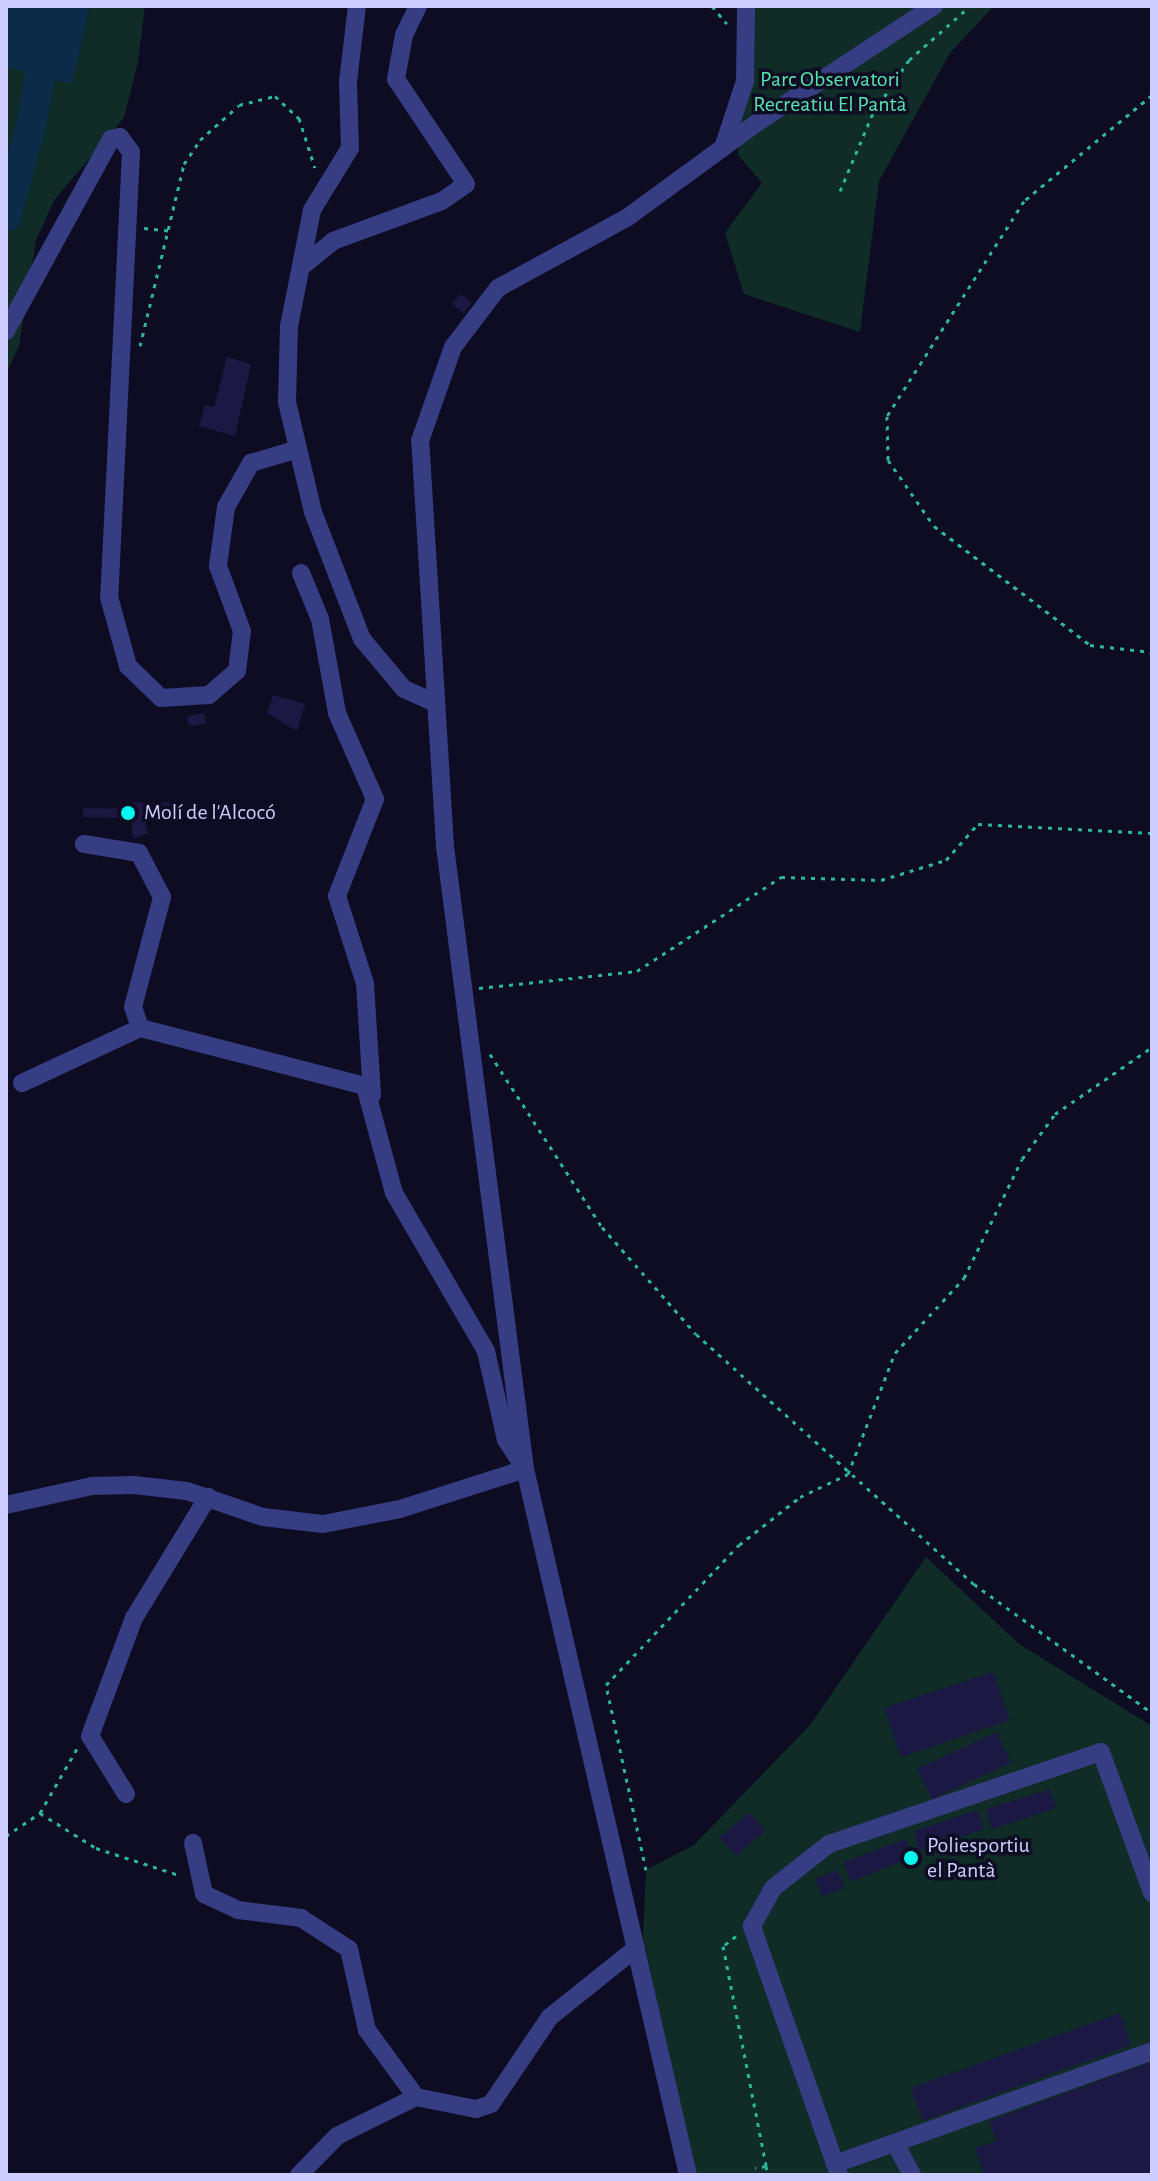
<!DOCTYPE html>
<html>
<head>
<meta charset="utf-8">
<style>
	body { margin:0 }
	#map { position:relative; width:1158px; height:2181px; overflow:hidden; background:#0d0c22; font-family:"Alegreya Sans",sans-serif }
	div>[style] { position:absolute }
	.green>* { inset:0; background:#0f2c27 }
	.water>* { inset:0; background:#0b2b48 }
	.river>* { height:30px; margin:-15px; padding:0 15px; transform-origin:15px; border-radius:15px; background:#0b2b48 }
	.building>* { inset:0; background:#1b1843 }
	.path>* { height:3px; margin-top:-1.5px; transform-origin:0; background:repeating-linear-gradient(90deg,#2ab79b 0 4px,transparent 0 10px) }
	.minor>* { height:18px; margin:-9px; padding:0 9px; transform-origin:9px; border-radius:9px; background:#363d83 }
	.dots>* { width:22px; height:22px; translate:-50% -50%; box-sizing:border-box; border:4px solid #0d0c22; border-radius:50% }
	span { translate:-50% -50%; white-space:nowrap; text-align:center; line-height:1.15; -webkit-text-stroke:7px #0d0c22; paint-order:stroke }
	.park-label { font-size:22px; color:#55e3ac }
	.poi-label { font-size:22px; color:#cdceff }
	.left { translate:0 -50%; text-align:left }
	.frame { position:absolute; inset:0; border:8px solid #cdceff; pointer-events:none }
</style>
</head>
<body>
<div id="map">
	<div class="green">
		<i style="clip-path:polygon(90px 6px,145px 6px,138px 62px,124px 118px,55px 199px,36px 240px,19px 346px,6px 374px,6px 67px,71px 83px)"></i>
		<i style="clip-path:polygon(746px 6px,994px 6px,950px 53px,879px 181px,860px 332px,744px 294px,725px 233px,762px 183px,738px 155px)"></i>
		<i style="clip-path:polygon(926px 1557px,1019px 1644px,1152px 1726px,1152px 2175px,695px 2175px,643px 1937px,646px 1870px,694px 1845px,810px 1725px)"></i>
	</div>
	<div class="water">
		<i style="clip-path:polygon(6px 6px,90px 6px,72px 84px,6px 67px)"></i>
	</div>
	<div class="river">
		<i style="left:6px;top:217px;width:94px;rotate:-74.6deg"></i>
		<i style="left:31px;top:126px;width:122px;rotate:-80.1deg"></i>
	</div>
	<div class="building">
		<i style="clip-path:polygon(460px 294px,472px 302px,463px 313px,452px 304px)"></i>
		<i style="clip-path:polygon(227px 357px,251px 364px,235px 436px,199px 426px,205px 405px,214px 407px)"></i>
		<i style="clip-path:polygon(273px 695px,305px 704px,297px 731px,267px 713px)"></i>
		<i style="clip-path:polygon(204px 713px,206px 724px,189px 726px,187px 716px)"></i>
		<i style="clip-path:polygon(131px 802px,174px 803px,173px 823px,144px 818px,148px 833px,133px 839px,131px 818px,83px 817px,83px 808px,131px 809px)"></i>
		<i style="clip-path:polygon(993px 1672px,1010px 1720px,901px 1757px,884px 1708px)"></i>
		<i style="clip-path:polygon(997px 1732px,1011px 1763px,932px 1799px,917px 1769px)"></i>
		<i style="clip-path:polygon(1050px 1789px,1056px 1808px,992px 1829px,986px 1809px)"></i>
		<i style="clip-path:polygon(978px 1810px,984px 1829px,919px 1851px,914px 1831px)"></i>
		<i style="clip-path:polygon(750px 1813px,765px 1831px,736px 1856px,719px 1837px)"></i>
		<i style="clip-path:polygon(906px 1839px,913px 1857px,850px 1882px,844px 1862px)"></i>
		<i style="clip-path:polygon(837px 1870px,844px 1888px,823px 1896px,815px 1879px)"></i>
		<i style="clip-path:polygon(1120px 2013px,1131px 2045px,923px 2121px,911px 2088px)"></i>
		<i style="clip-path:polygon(1151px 2062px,1152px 2175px,984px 2175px,975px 2148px,996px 2141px,989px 2121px)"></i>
	</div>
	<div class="path">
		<i style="left:712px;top:6px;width:23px;rotate:50deg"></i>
		<i style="left:1152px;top:95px;width:166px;rotate:140.4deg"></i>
		<i style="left:1024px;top:201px;width:255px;rotate:122.5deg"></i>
		<i style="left:887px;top:416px;width:44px;rotate:88.7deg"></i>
		<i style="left:888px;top:460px;width:80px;rotate:55.1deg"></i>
		<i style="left:934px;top:526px;width:196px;rotate:37.3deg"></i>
		<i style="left:1090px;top:645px;width:62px;rotate:6.4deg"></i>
		<i style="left:840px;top:191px;width:85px;rotate:-67.1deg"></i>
		<i style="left:873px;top:113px;width:64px;rotate:-55.8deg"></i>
		<i style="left:909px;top:60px;width:81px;rotate:-41.5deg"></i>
		<i style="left:144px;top:228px;width:27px;rotate:6deg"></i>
		<i style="left:140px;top:346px;width:187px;rotate:-76.4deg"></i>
		<i style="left:184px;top:164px;width:29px;rotate:-56deg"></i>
		<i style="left:200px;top:140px;width:52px;rotate:-41.9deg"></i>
		<i style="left:239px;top:105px;width:37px;rotate:-14deg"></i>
		<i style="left:275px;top:96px;width:33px;rotate:43deg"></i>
		<i style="left:299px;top:118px;width:52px;rotate:72.3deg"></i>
		<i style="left:479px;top:988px;width:159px;rotate:-6.1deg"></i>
		<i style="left:637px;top:971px;width:172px;rotate:-33.1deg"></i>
		<i style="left:781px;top:877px;width:100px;rotate:1.7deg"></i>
		<i style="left:881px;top:880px;width:68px;rotate:-17.1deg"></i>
		<i style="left:946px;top:860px;width:48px;rotate:-48.4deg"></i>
		<i style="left:978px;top:824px;width:174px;rotate:3deg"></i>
		<i style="left:490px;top:1054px;width:206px;rotate:57.1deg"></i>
		<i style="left:602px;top:1227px;width:142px;rotate:48.7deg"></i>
		<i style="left:696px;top:1334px;width:374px;rotate:42deg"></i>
		<i style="left:974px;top:1584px;width:220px;rotate:35.9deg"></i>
		<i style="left:40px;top:1813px;width:66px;rotate:32deg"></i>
		<i style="left:96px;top:1848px;width:90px;rotate:18deg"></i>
		<i style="left:6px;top:1836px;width:41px;rotate:-34.1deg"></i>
		<i style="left:40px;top:1813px;width:76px;rotate:-60.1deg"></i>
		<i style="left:646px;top:1870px;width:189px;rotate:-102.2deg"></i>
		<i style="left:606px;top:1685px;width:193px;rotate:-46.5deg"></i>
		<i style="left:739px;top:1545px;width:78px;rotate:-38.2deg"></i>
		<i style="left:800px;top:1497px;width:53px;rotate:-25.6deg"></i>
		<i style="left:848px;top:1474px;width:130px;rotate:-68.8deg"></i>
		<i style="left:895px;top:1353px;width:102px;rotate:-47.4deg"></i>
		<i style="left:964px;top:1278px;width:132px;rotate:-64deg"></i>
		<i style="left:1022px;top:1159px;width:56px;rotate:-53.7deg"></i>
		<i style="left:1055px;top:1114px;width:118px;rotate:-34.6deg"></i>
		<i style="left:736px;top:1936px;width:16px;rotate:142deg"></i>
		<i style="left:723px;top:1946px;width:224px;rotate:78.9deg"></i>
		<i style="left:766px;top:2166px;width:11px;rotate:170deg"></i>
		<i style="left:766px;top:2166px;width:9px;rotate:77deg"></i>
	</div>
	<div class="minor">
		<i style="left:357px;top:6px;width:77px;rotate:96.8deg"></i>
		<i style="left:348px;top:82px;width:66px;rotate:88.3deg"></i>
		<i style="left:350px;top:148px;width:73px;rotate:121.5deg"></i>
		<i style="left:312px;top:210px;width:118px;rotate:101.2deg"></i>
		<i style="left:289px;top:326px;width:76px;rotate:91.5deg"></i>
		<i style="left:287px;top:402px;width:113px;rotate:76.7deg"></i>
		<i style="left:313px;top:512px;width:136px;rotate:68.9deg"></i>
		<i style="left:362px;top:639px;width:65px;rotate:50deg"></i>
		<i style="left:404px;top:689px;width:35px;rotate:24deg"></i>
		<i style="left:723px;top:148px;width:71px;rotate:-71.8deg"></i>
		<i style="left:745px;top:81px;width:75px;rotate:-89.2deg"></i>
		<i style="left:305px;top:264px;width:36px;rotate:-39deg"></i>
		<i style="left:333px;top:241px;width:116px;rotate:-20.2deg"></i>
		<i style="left:442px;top:201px;width:29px;rotate:-35deg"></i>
		<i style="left:466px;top:184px;width:126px;rotate:-123.7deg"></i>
		<i style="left:396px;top:79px;width:45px;rotate:-79.7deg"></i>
		<i style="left:404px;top:35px;width:32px;rotate:-64deg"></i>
		<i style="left:6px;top:331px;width:219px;rotate:-61.3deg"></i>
		<i style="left:111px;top:139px;width:9px;rotate:-13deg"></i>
		<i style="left:120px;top:137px;width:19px;rotate:54deg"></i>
		<i style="left:131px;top:152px;width:446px;rotate:92.8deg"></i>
		<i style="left:109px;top:597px;width:72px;rotate:74.6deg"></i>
		<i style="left:128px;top:666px;width:46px;rotate:44.1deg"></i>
		<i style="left:161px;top:698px;width:48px;rotate:-3.6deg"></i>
		<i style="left:209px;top:695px;width:37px;rotate:-41deg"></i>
		<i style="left:237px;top:671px;width:40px;rotate:-82.9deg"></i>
		<i style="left:242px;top:631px;width:69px;rotate:-110.3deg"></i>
		<i style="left:218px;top:566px;width:60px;rotate:-82.3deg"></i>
		<i style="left:226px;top:507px;width:51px;rotate:-60.4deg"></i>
		<i style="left:251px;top:463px;width:46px;rotate:-16.5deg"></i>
		<i style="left:301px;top:573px;width:50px;rotate:67.6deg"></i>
		<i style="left:320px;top:619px;width:96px;rotate:79.7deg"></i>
		<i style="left:337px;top:713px;width:94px;rotate:66.2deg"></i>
		<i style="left:375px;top:799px;width:104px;rotate:111.4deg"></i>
		<i style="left:337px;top:896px;width:91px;rotate:72.2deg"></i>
		<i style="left:365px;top:983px;width:112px;rotate:86.4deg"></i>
		<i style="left:22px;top:1083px;width:130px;rotate:-25deg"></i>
		<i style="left:6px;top:1505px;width:88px;rotate:-12.5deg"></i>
		<i style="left:92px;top:1486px;width:42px;rotate:-1.4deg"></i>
		<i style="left:134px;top:1485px;width:53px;rotate:6.5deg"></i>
		<i style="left:187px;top:1491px;width:80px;rotate:18.9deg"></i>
		<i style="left:263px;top:1517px;width:60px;rotate:6.7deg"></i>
		<i style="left:323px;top:1524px;width:78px;rotate:-11deg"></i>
		<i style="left:400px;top:1509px;width:131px;rotate:-17.7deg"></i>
		<i style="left:525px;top:1469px;width:35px;rotate:-123deg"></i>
		<i style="left:506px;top:1440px;width:91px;rotate:-102.7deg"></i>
		<i style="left:486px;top:1351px;width:183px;rotate:-120.2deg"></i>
		<i style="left:394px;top:1193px;width:111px;rotate:-105.2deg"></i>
		<i style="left:365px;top:1086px;width:232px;rotate:-165.5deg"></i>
		<i style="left:140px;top:1028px;width:22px;rotate:-108deg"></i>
		<i style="left:133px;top:1007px;width:114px;rotate:-75.2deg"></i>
		<i style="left:162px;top:897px;width:50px;rotate:-117.6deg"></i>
		<i style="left:139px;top:853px;width:56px;rotate:-170.7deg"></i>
		<i style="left:126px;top:1794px;width:68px;rotate:-121.8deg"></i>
		<i style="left:90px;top:1736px;width:126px;rotate:-69.6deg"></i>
		<i style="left:134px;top:1618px;width:142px;rotate:-58.6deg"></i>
		<i style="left:193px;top:1843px;width:52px;rotate:77.8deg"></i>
		<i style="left:204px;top:1894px;width:38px;rotate:25deg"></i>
		<i style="left:238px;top:1910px;width:64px;rotate:7.2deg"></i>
		<i style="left:301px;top:1918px;width:57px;rotate:32.9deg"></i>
		<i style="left:349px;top:1949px;width:83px;rotate:77.5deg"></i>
		<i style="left:367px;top:2030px;width:83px;rotate:53.8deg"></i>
		<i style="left:895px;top:2143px;width:36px;rotate:62deg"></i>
		<i style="left:835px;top:2164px;width:337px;rotate:-19.6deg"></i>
		<i style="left:299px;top:2175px;width:54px;rotate:-45.7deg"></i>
		<i style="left:337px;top:2136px;width:88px;rotate:-26.3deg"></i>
		<i style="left:416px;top:2097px;width:61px;rotate:11.3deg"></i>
		<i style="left:476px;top:2109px;width:16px;rotate:-18deg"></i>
		<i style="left:491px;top:2104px;width:105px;rotate:-55.9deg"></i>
		<i style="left:550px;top:2017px;width:110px;rotate:-38.7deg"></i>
		<i style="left:688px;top:2175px;width:725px;rotate:-103deg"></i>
		<i style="left:525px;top:1469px;width:628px;rotate:-97.32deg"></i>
		<i style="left:445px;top:846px;width:406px;rotate:-93.5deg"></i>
		<i style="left:420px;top:441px;width:100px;rotate:-70.7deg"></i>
		<i style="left:453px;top:347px;width:74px;rotate:-52.7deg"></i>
		<i style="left:498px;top:288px;width:148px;rotate:-28.6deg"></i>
		<i style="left:628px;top:217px;width:161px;rotate:-36.2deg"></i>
		<i style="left:758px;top:122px;width:211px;rotate:-33.4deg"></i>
		<i style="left:839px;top:2175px;width:264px;rotate:-109.3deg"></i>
		<i style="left:752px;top:1926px;width:43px;rotate:-61.1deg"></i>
		<i style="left:773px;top:1888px;width:71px;rotate:-38.2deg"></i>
		<i style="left:829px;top:1844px;width:287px;rotate:-18.7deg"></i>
		<i style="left:1101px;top:1752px;width:150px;rotate:70.1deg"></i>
	</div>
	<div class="dots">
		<i style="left:128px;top:813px;background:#00f8ef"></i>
		<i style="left:911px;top:1858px;background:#00f8ef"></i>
	</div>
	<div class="park-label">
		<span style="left:830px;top:92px">Parc Observatori<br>Recreatiu El Pantà</span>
	</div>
	<div class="poi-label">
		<span class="left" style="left:144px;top:813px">Molí de l'Alcocó</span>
		<span class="left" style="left:927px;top:1858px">Poliesportiu<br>el Pantà</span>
	</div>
	<div class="frame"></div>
</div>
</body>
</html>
